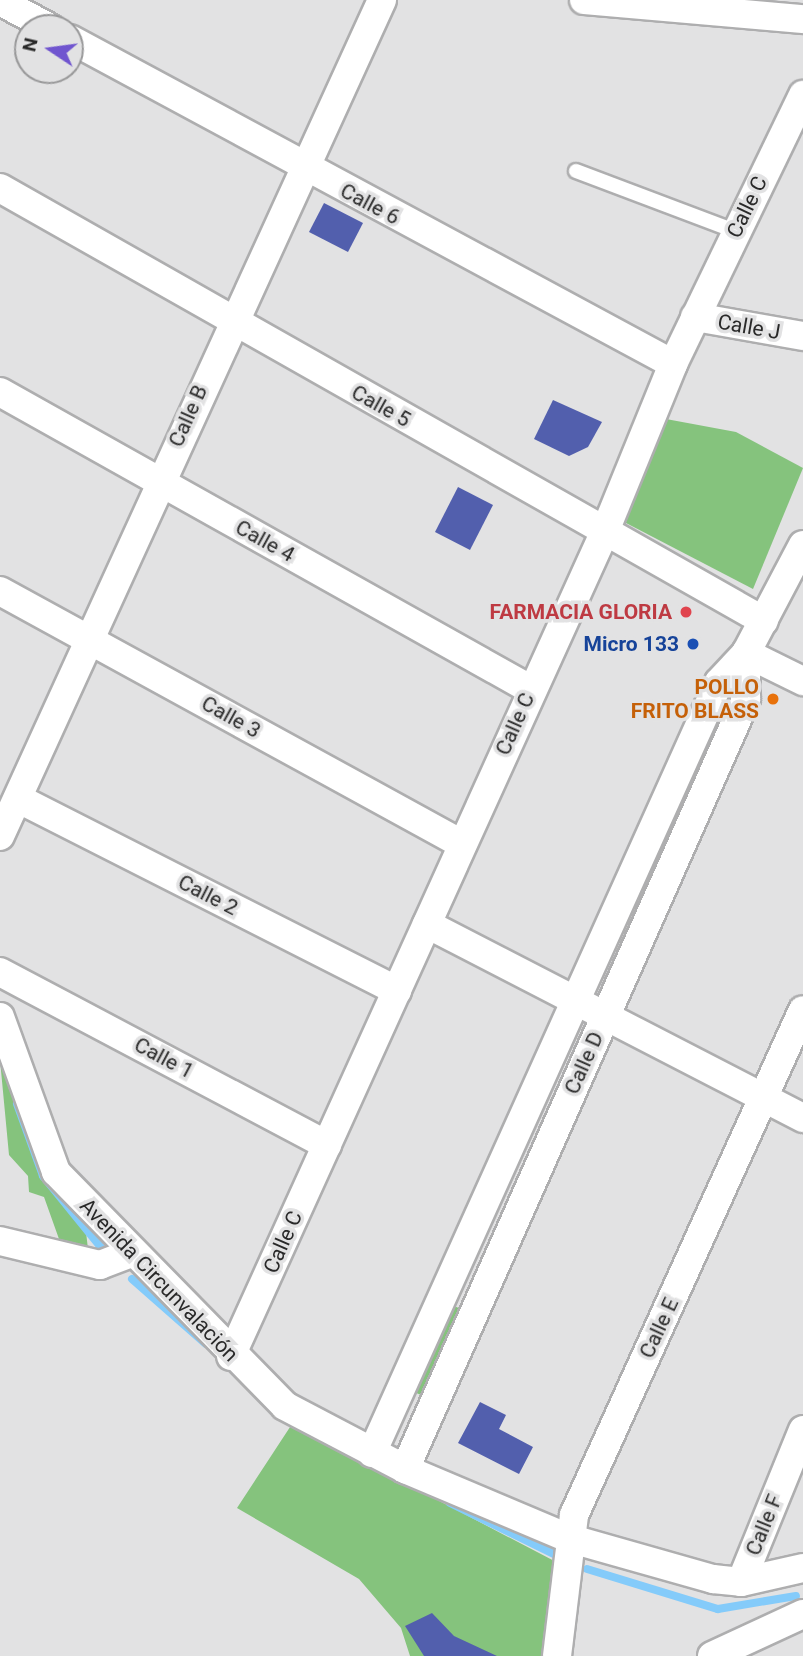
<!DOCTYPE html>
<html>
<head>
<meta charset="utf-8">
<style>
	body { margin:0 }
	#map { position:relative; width:803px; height:1656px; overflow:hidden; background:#e2e2e3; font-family:Roboto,sans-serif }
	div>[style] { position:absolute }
	.green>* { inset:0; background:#85c37d }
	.stream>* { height:8px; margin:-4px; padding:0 4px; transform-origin:4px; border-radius:4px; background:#84cbfa }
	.building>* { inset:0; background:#525fad }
	.roads { filter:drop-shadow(2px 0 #aeaeaf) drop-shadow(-2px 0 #aeaeaf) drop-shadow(0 2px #aeaeaf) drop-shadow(0 -2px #aeaeaf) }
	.lane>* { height:14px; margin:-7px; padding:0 7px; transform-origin:7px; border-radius:7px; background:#fff }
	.street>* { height:28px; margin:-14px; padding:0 14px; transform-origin:14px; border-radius:14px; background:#fff }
	.dots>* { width:19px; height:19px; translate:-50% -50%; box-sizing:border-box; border:4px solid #e2e2e3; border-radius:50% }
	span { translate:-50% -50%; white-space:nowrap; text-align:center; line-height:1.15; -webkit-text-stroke:7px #e2e2e3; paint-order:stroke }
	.street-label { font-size:21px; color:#292929 }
	.health-label { font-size:21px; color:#be3a42; font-weight:700 }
	.right { translate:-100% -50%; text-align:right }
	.transit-label { font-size:21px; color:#164399; font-weight:700 }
	.food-label { font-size:21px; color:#c56008; font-weight:700 }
	.north { position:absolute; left:14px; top:14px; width:70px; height:70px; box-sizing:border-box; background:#e2e2e3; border:2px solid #989899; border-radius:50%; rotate:283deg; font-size:19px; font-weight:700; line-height:28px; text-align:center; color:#292929 }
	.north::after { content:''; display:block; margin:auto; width:24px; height:32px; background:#7055cf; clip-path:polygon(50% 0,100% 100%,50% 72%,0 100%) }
</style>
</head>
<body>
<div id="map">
	<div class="green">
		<i style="clip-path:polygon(666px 419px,736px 432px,803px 468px,753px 589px,626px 523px,623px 515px)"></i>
		<i style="clip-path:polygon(0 1060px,41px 1176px,86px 1232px,88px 1249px,59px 1239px,44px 1197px,29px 1192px,28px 1176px,9px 1155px)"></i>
		<i style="clip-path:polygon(454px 1306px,461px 1309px,421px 1395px,414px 1392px)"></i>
		<i style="clip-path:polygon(292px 1424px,560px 1564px,555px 1656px,410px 1656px,401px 1628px,359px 1579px,237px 1508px)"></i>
	</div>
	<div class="stream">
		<i style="left:17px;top:1104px;width:77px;rotate:70.1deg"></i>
		<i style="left:43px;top:1176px;width:103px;rotate:50.9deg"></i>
		<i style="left:132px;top:1279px;width:98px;rotate:41.3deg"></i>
		<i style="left:450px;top:1503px;width:125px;rotate:26.2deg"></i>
		<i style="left:587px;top:1569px;width:137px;rotate:17deg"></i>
		<i style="left:718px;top:1609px;width:79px;rotate:-9.5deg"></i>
	</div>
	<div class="building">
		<i style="clip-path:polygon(324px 203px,363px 223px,348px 252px,309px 232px)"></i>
		<i style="clip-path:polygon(553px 400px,602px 422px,588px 447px,569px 456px,534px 439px)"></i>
		<i style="clip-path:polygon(458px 487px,493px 505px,470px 550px,435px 532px)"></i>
		<i style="clip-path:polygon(480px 1402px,506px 1415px,499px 1429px,533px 1447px,519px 1474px,458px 1443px)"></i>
		<i style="clip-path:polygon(432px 1613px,454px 1636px,497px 1656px,424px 1656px,405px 1626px)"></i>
	</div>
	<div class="roads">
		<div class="lane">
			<i style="left:576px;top:171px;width:170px;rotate:20.7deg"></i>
		</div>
		<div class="street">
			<i style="left:584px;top:0;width:220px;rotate:5deg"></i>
			<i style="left:0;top:1px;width:57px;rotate:28.4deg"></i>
			<i style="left:70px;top:39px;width:685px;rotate:28.32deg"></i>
			<i style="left:0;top:188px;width:878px;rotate:29.54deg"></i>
			<i style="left:695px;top:317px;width:110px;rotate:10deg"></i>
			<i style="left:0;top:392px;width:608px;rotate:29.27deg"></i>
			<i style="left:0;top:591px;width:527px;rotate:28.71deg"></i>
			<i style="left:746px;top:653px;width:64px;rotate:26.2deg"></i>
			<i style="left:19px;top:799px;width:424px;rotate:26.9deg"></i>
			<i style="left:0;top:836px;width:919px;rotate:-65.44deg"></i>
			<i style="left:427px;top:924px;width:423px;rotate:27.3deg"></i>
			<i style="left:0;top:972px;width:370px;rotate:27.9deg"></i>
			<i style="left:0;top:1017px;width:165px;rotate:70.1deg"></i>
			<i style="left:56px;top:1172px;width:327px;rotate:45.6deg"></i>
			<i style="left:285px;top:1406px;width:136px;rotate:27.7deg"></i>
			<i style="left:405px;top:1469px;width:177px;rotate:22.9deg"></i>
			<i style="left:568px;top:1538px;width:151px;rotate:15.8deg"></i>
			<i style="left:713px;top:1579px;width:28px;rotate:6deg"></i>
			<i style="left:741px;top:1582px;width:64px;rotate:-12.7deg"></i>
			<i style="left:0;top:1241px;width:103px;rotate:13.5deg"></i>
			<i style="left:100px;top:1265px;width:31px;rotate:-21deg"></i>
			<i style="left:231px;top:1356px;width:906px;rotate:-65.61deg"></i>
			<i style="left:605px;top:531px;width:180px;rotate:-67.8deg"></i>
			<i style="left:673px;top:364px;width:299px;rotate:-64.2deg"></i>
			<i style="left:372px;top:1453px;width:845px;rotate:-65.77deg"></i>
			<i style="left:719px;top:682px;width:40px;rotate:-47deg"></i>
			<i style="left:746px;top:653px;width:122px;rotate:-62.2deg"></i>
			<i style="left:405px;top:1469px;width:842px;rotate:-66.11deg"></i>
			<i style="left:746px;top:699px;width:46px;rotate:-90deg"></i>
			<i style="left:741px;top:1582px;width:164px;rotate:-67.8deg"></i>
			<i style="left:557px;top:1656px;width:142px;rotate:-83.1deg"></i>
			<i style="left:574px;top:1515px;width:554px;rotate:-65.61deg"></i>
			<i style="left:712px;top:1656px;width:100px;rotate:-24.8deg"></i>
		</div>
	</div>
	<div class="dots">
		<i style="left:686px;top:612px;background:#e0444e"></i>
		<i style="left:693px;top:644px;background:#1a4fb4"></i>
		<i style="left:773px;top:699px;background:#e8710a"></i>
	</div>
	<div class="street-label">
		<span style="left:370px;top:204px;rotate:28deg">Calle 6</span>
		<span style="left:747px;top:207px;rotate:-64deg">Calle C</span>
		<span style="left:749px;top:327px;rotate:10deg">Calle J</span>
		<span style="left:381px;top:406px;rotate:29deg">Calle 5</span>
		<span style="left:188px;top:416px;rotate:-66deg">Calle B</span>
		<span style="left:265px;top:541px;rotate:29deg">Calle 4</span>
		<span style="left:231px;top:717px;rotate:29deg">Calle 3</span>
		<span style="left:515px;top:724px;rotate:-66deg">Calle C</span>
		<span style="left:208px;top:895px;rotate:27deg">Calle 2</span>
		<span style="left:164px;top:1058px;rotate:28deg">Calle 1</span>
		<span style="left:584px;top:1063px;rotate:-66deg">Calle D</span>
		<span style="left:283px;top:1242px;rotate:-66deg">Calle C</span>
		<span style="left:159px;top:1280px;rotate:46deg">Avenida Circunvalación</span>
		<span style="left:659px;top:1328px;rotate:-65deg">Calle E</span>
		<span style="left:764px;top:1525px;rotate:-68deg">Calle F</span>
	</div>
	<div class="health-label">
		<span class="right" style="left:672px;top:612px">FARMACIA GLORIA</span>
	</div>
	<div class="transit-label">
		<span class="right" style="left:679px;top:644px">Micro 133</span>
	</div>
	<div class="food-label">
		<span class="right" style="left:759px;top:699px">POLLO<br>FRITO BLASS</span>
	</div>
	<div class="north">N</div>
</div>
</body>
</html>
